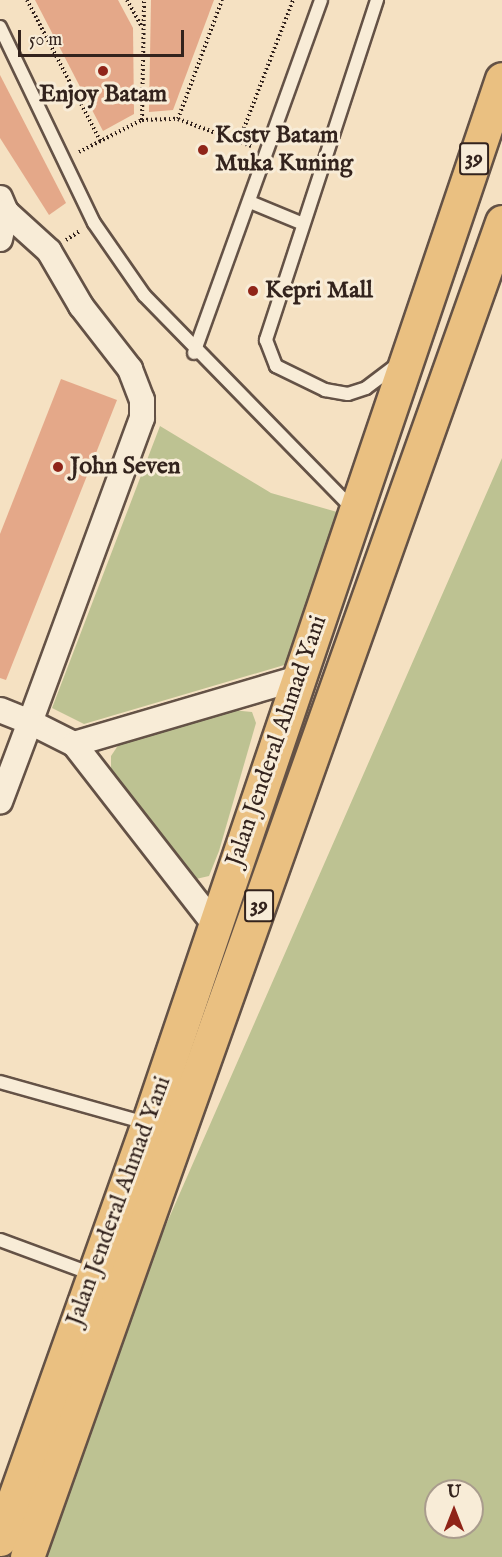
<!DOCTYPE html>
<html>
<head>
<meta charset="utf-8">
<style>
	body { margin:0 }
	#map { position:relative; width:502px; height:1557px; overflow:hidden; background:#f5e1c2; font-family:"IM FELL English",serif }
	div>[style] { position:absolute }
	.green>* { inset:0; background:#bdc292 }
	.building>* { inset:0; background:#e4a889 }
	.path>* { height:4px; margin-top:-2px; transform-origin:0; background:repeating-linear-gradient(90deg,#33231d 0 1.5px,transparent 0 4.5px) }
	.roads { filter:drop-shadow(2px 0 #645246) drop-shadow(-2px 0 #645246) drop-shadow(0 2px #645246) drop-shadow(0 -2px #645246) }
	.service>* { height:12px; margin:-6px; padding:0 6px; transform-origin:6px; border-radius:6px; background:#f8ecd7 }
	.minor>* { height:24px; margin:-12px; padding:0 12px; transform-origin:12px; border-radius:12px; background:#f8ecd7 }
	.trunk>* { height:33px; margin:-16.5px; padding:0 16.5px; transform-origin:16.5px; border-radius:16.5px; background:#eac081 }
	.dots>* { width:16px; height:16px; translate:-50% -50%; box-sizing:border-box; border:3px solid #f8ecd7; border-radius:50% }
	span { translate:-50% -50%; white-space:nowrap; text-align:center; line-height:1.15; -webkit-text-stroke:6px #f8ecd7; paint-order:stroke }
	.shield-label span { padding:2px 4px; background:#f8ecd7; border:2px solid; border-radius:4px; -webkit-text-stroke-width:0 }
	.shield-label { font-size:22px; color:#33231d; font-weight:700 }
	.poi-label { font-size:24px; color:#33231d; font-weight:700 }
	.left { translate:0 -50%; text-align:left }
	.street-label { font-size:24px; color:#33231d }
	.north { position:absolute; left:424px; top:1479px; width:60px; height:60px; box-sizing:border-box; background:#f8ecd7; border:2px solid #a99c8d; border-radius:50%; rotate:0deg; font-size:16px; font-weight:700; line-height:24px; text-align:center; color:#33231d }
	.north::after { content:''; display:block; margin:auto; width:21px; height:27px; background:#8f2418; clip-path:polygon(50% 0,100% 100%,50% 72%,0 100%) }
	.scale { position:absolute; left:18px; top:30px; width:166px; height:27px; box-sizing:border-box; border:3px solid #33231d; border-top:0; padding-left:8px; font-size:18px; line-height:21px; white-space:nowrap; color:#33231d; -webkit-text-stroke:4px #f8ecd7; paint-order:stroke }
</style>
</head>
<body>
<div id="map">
	<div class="green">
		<i style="clip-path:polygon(160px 426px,271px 493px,337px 512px,291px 663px,84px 724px,52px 708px)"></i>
		<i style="clip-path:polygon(evenodd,502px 458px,502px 1557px,27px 1557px,52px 1485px,502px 458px,436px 1491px,472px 1491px,472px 1527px,436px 1527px,436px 1491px)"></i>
		<i style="clip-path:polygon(232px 710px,252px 712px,256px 723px,219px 851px,209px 876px,196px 879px,183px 876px,111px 777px,111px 756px,121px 741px)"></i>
	</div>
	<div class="building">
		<i style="clip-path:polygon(35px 0,118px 0,133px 28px,134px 114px,103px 131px)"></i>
		<i style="clip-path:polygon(151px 0,214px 0,173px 110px,149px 112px)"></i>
		<i style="clip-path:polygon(0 75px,66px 203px,49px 215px,0 138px)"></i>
		<i style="clip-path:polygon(61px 379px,117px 400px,6px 680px,0 678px,0 534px)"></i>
	</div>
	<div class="path">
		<i style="left:27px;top:0;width:160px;rotate:62.5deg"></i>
		<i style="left:127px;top:0;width:29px;rotate:61deg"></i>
		<i style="left:178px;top:119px;width:127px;rotate:-69.7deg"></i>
		<i style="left:142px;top:120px;width:120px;rotate:-89deg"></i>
		<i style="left:239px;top:141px;width:151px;rotate:-69deg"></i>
		<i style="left:79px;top:152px;width:71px;rotate:-26.9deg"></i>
		<i style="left:142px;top:120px;width:36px;rotate:-2deg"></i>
		<i style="left:178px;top:119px;width:78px;rotate:20.3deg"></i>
		<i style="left:66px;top:240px;width:17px;rotate:-33deg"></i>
	</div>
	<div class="roads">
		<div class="service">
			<i style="left:377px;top:0;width:358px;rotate:108.1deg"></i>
			<i style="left:266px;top:340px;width:28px;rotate:69deg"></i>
			<i style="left:276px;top:366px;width:55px;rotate:26.1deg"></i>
			<i style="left:325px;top:390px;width:23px;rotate:10deg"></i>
			<i style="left:348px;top:394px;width:19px;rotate:-18deg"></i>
			<i style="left:366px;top:388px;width:38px;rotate:-37deg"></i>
			<i style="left:0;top:27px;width:217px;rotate:64.4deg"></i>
			<i style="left:94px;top:223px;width:88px;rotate:55.2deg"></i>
			<i style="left:144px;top:295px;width:301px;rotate:45.7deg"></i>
			<i style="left:250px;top:202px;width:57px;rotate:22.5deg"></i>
			<i style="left:194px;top:353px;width:375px;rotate:-70.2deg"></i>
			<i style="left:0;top:1082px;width:152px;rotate:15.7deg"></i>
			<i style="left:0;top:1240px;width:98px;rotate:20.3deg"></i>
		</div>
		<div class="minor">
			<i style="left:0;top:198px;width:15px;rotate:67deg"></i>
			<i style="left:6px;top:212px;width:58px;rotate:42.2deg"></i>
			<i style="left:49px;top:251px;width:64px;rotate:59.8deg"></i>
			<i style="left:81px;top:306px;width:80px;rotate:52.1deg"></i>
			<i style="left:130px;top:369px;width:33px;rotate:69deg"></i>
			<i style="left:142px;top:400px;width:18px;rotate:90deg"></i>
			<i style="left:142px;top:418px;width:324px;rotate:110.2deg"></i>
			<i style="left:30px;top:722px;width:49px;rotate:26.6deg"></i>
			<i style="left:74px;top:744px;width:229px;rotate:52.1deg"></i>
			<i style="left:0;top:239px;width:28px;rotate:-77deg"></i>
			<i style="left:0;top:710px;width:32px;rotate:22deg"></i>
			<i style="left:30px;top:722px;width:85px;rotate:110.6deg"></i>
			<i style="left:74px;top:744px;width:234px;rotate:-16.4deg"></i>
		</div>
		<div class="trunk">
			<i style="left:0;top:1539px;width:441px;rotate:-70.4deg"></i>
			<i style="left:148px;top:1124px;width:1103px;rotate:-71.29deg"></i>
			<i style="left:27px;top:1557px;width:1417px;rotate:-70.41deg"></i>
		</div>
	</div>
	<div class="dots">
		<i style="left:103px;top:71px;background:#8f2418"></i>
		<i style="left:203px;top:150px;background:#8f2418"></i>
		<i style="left:253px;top:291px;background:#8f2418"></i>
		<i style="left:58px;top:467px;background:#8f2418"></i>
	</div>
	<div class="shield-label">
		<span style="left:474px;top:159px">39</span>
		<span style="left:259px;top:906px">39</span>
	</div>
	<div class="poi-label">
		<span style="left:103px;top:95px">Enjoy Batam</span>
		<span class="left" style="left:215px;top:150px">Kcstv Batam<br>Muka Kuning</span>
		<span class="left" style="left:265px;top:291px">Kepri Mall</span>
		<span class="left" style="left:70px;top:467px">John Seven</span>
	</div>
	<div class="street-label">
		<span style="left:277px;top:741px;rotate:-71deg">Jalan Jenderal Ahmad Yani</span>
		<span style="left:119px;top:1201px;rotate:-70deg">Jalan Jenderal Ahmad Yani</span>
	</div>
	<div class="north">U</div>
	<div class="scale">50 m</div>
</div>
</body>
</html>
